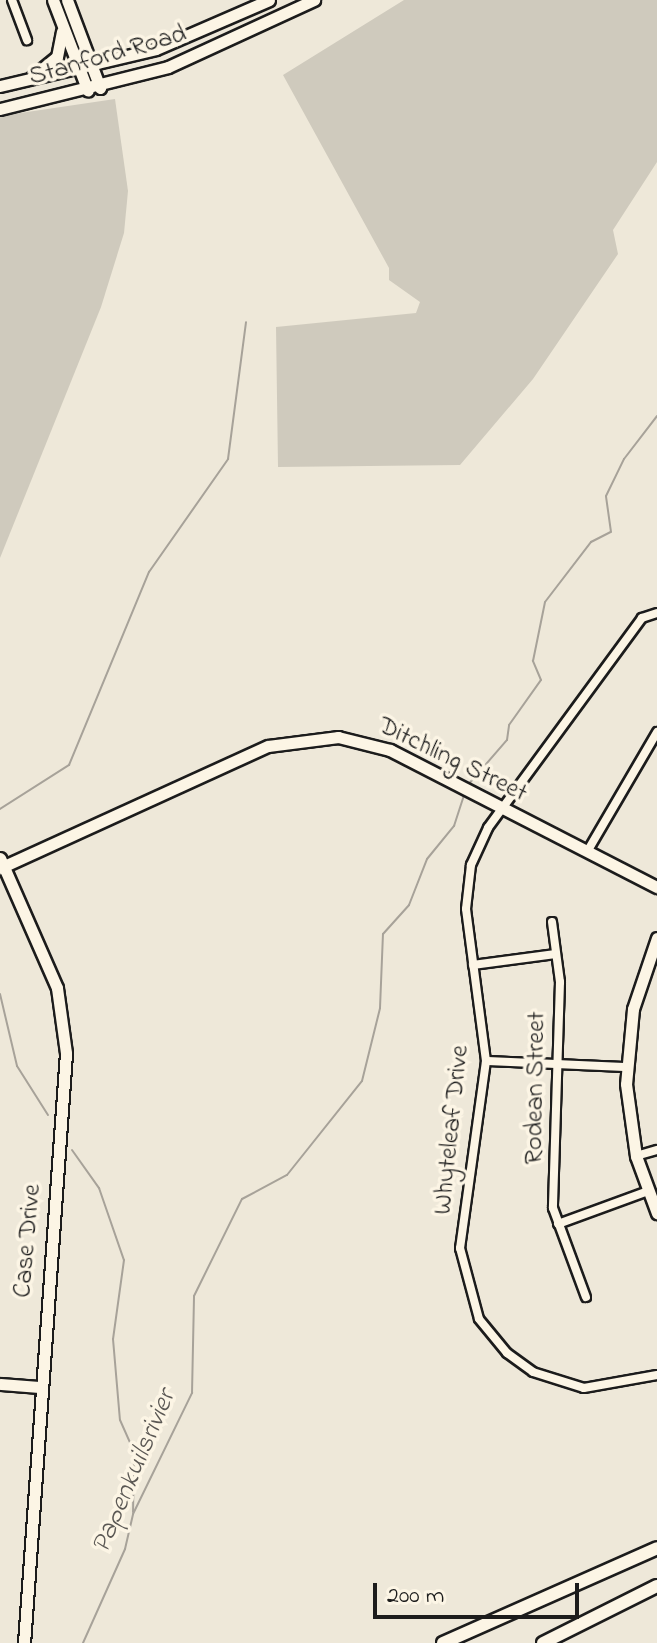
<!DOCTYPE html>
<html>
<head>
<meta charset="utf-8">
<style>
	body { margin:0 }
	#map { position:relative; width:657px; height:1643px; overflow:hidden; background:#eee8d9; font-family:"Indie Flower",sans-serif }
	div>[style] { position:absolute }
	.green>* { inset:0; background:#cfcabd }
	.stream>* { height:2px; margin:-1px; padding:0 1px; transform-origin:1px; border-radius:1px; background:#a7a299 }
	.roads { filter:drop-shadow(2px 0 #1c1c1c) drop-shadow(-2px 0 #1c1c1c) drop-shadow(0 2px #1c1c1c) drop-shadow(0 -2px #1c1c1c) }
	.street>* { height:8px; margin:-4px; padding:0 4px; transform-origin:4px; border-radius:4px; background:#fcf5e5 }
	.secondary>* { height:11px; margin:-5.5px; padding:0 5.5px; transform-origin:5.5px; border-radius:5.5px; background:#fcf5e5 }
	.primary>* { height:12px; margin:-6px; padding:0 6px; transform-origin:6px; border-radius:6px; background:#fcf5e5 }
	span { translate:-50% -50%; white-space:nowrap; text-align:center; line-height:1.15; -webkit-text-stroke:7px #fcf5e5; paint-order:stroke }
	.street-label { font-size:26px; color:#1c1c1c }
	.water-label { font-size:28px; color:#5b5854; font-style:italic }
	.scale { position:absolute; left:373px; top:1583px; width:206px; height:36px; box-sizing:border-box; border:4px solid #1c1c1c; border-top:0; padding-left:10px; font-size:24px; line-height:28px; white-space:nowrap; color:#1c1c1c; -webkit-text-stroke:6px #fcf5e5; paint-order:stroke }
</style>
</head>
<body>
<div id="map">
	<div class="green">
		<i style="clip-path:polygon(404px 0,657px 0,657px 162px,613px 230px,618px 254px,533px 379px,460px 465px,278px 467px,276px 327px,416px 313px,420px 302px,389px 280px,389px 268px,283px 75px)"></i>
		<i style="clip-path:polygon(115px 99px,128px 191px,124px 233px,101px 307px,0 558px,0 116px)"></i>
	</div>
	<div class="stream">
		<i style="left:467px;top:786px;width:61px;rotate:-49deg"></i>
		<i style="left:507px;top:740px;width:15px;rotate:-82deg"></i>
		<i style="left:509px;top:725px;width:55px;rotate:-54.6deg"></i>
		<i style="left:541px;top:680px;width:21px;rotate:-113deg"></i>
		<i style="left:533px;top:661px;width:60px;rotate:-78.5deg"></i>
		<i style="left:545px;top:602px;width:76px;rotate:-52.5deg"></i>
		<i style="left:591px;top:542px;width:22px;rotate:-27deg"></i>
		<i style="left:611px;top:532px;width:36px;rotate:-98deg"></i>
		<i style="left:606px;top:496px;width:41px;rotate:-64.1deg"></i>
		<i style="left:624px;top:459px;width:54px;rotate:-52.5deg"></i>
		<i style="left:0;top:809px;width:82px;rotate:-32.5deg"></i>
		<i style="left:69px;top:765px;width:209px;rotate:-67.5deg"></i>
		<i style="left:149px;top:572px;width:138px;rotate:-55deg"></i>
		<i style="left:228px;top:459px;width:138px;rotate:-82.5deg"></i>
		<i style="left:0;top:994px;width:74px;rotate:76.7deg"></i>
		<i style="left:17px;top:1066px;width:58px;rotate:57.7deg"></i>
		<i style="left:72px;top:1150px;width:47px;rotate:54.6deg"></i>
		<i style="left:99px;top:1188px;width:76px;rotate:70.9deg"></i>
		<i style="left:124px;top:1260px;width:80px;rotate:97.9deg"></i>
		<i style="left:113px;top:1339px;width:81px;rotate:85.1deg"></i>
		<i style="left:120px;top:1420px;width:34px;rotate:66deg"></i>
		<i style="left:134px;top:1451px;width:61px;rotate:90.9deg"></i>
		<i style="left:83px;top:1643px;width:103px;rotate:-65.9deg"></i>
		<i style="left:125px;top:1549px;width:36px;rotate:-77deg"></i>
		<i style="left:133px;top:1514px;width:135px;rotate:-64deg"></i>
		<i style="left:192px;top:1393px;width:97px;rotate:-88.8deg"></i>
		<i style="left:194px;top:1296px;width:108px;rotate:-63.7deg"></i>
		<i style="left:242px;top:1199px;width:51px;rotate:-28.1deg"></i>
		<i style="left:287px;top:1175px;width:120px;rotate:-51.4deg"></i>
		<i style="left:362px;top:1081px;width:75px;rotate:-76.1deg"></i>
		<i style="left:380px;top:1008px;width:74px;rotate:-87.7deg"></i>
		<i style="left:383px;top:934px;width:39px;rotate:-48deg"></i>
		<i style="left:409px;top:905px;width:49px;rotate:-68.6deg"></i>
		<i style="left:427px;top:859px;width:43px;rotate:-50.7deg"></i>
		<i style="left:454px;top:826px;width:36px;rotate:-72deg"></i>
	</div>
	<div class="roads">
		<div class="street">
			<i style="left:12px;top:0;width:43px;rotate:69.4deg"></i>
			<i style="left:657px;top:613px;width:16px;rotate:162deg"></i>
			<i style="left:642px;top:618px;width:260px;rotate:126.3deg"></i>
			<i style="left:488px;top:828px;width:41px;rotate:114.7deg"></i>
			<i style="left:471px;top:865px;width:44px;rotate:96.5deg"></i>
			<i style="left:466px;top:909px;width:153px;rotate:82.5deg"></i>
			<i style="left:486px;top:1061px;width:189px;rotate:97.9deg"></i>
			<i style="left:460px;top:1248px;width:73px;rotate:75deg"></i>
			<i style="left:479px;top:1319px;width:44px;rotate:50.5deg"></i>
			<i style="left:507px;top:1353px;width:32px;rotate:36deg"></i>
			<i style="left:533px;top:1372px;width:53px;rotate:17.4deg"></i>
			<i style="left:584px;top:1388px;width:74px;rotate:-10.1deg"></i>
			<i style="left:587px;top:852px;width:139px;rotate:-59.7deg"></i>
			<i style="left:552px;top:922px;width:61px;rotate:82.4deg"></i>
			<i style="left:560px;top:982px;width:226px;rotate:91.8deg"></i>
			<i style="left:553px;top:1208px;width:95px;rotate:69.7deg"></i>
			<i style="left:473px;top:965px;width:83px;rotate:-7.6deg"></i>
			<i style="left:486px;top:1061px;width:140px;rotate:2.5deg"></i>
			<i style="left:636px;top:1156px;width:22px;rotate:-16deg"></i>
			<i style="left:558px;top:1224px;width:96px;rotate:-20.1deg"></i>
		</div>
		<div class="secondary">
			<i style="left:53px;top:0;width:97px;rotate:69deg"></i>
			<i style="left:67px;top:0;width:94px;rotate:69.4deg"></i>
			<i style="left:32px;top:77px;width:32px;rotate:-39deg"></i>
			<i style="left:57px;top:57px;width:26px;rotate:-79deg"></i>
			<i style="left:0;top:86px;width:160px;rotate:-13.3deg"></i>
			<i style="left:156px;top:49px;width:123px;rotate:-23.4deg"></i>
			<i style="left:0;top:109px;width:173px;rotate:-14deg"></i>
			<i style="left:168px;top:67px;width:161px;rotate:-24.7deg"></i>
			<i style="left:0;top:858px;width:142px;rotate:66.3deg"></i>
			<i style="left:57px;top:988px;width:66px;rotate:82.1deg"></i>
			<i style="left:66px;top:1053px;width:591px;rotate:94.07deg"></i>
			<i style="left:0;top:868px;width:294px;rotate:-24.5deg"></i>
			<i style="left:268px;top:746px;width:71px;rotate:-7.3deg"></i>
			<i style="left:338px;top:737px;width:54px;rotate:14deg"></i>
			<i style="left:390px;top:750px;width:300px;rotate:27.2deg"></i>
			<i style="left:657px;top:938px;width:75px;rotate:108.7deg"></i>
			<i style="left:633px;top:1009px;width:75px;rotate:95.3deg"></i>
			<i style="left:626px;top:1084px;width:73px;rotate:82.1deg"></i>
			<i style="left:636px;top:1156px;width:61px;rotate:69.8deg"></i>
			<i style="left:0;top:1384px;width:40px;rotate:4.3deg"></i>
		</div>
		<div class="primary">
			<i style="left:443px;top:1643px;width:234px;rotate:-23.9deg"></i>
			<i style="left:543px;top:1643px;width:127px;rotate:-26.6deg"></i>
		</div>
	</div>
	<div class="street-label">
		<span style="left:108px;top:57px;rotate:-16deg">Stanford Road</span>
		<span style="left:452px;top:761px;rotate:26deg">Ditchling Street</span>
		<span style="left:537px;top:1088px;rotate:-89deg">Rodean Street</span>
		<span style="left:453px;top:1130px;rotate:-84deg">Whyteleaf Drive</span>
		<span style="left:29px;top:1241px;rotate:-85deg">Case Drive</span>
	</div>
	<div class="water-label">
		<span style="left:135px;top:1472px;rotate:-67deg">Papenkuilsrivier</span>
	</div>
	<div class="scale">200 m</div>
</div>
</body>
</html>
